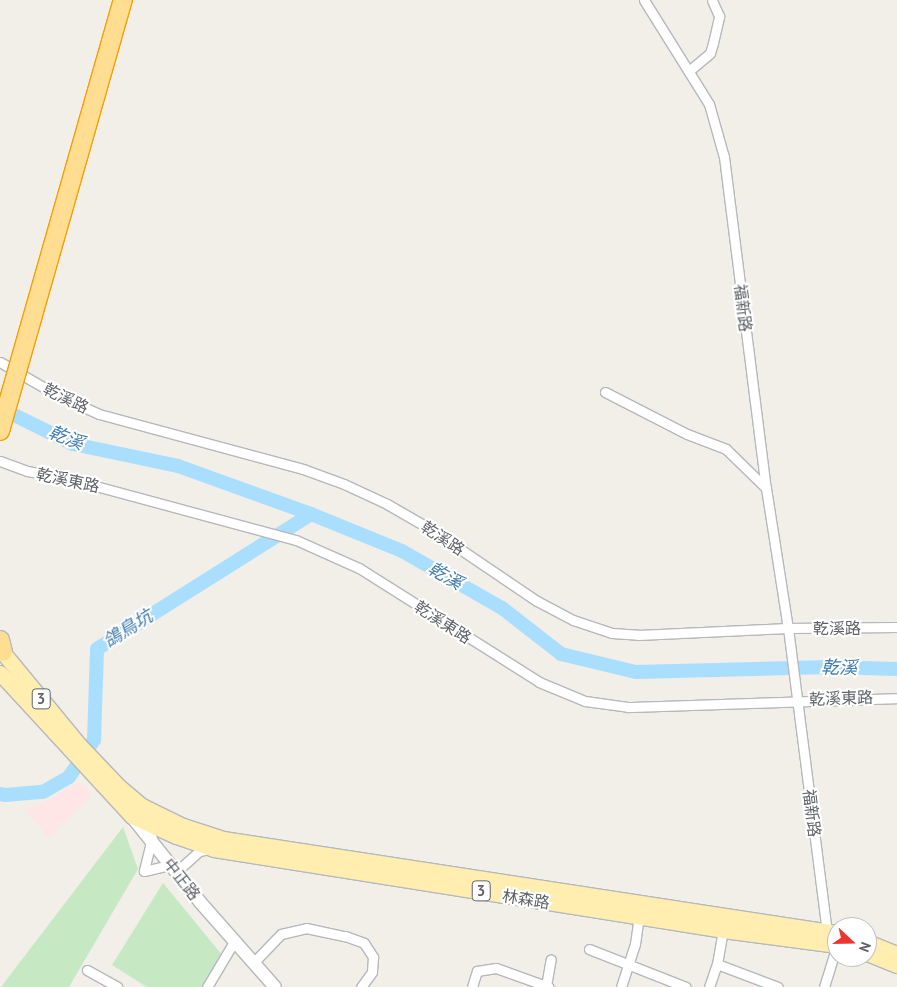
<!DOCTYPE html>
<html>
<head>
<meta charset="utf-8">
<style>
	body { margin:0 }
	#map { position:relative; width:897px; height:987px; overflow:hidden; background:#f1efe8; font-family:"PT Sans","Noto Sans TC",sans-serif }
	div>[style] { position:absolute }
	.medical>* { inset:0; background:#fde6e5 }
	.green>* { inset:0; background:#c6e9c4 }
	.river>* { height:14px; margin:-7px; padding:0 7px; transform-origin:7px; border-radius:7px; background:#aadeff }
	.roads { filter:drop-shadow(1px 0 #b5b8bc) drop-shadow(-1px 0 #b5b8bc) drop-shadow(0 1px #b5b8bc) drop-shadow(0 -1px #b5b8bc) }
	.street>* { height:9px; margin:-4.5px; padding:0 4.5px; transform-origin:4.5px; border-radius:4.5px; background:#fff }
	.secondary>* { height:12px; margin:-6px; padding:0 6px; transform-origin:6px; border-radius:6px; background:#fff }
	.primary>* { height:15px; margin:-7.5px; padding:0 7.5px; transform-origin:7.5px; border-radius:7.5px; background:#ffeeaf }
	.highway>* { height:18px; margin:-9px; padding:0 9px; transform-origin:9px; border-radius:9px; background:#ffdd91 }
	.bridges { filter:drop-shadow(1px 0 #f99e00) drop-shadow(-1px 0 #f99e00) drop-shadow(0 1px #f99e00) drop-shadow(0 -1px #f99e00) }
	.highway-bridge>* { height:18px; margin:-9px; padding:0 9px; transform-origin:9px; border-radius:9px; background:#ffdd91 }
	span { translate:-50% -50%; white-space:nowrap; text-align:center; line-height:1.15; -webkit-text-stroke:4px #fff; paint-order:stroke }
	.shield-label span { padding:1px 4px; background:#fff; border:1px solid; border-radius:4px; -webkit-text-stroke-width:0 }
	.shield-label { font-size:15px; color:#5f6368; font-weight:700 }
	.street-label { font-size:16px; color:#5f6368 }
	.water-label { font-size:18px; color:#3e7aad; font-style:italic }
	.north { position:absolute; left:827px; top:917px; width:50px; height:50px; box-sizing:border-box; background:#fff; border:1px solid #bfc1c3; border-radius:50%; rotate:111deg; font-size:14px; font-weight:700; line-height:20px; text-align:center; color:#5f6368 }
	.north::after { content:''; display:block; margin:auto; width:18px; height:22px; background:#ef3530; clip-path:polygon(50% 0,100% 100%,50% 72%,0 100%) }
</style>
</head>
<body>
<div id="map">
	<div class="medical">
		<i style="clip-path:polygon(79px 781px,92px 795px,49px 838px,25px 810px,54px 797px)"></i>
	</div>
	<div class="green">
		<i style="clip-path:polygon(123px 827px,138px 869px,69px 987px,1px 987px)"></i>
		<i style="clip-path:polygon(163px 883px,223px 956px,204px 987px,147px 987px,112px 965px)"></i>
	</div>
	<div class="river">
		<i style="left:0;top:408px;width:81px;rotate:26.3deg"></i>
		<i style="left:73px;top:444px;width:107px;rotate:11.8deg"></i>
		<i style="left:178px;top:466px;width:141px;rotate:19.8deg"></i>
		<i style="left:311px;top:514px;width:98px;rotate:22.1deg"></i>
		<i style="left:402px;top:551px;width:115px;rotate:29.7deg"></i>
		<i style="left:502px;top:608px;width:75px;rotate:37.9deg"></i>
		<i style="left:561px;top:654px;width:77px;rotate:13.5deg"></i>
		<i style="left:636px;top:672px;width:194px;rotate:-1.5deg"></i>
		<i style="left:830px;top:667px;width:67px;rotate:1.7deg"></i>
		<i style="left:0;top:794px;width:5px;rotate:11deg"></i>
		<i style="left:5px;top:795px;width:38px;rotate:-5deg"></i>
		<i style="left:43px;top:792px;width:30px;rotate:-30deg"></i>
		<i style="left:69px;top:777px;width:45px;rotate:-56deg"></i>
		<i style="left:94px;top:740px;width:91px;rotate:-88.1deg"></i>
		<i style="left:97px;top:649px;width:253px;rotate:-32.2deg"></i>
	</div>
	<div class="roads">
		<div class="street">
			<i style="left:644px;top:0;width:123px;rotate:58deg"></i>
			<i style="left:709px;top:104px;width:55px;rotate:74.2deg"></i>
			<i style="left:724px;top:157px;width:334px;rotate:82.8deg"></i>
			<i style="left:766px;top:488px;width:142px;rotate:81.1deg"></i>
			<i style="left:788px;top:628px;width:305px;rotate:82.7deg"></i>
			<i style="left:827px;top:931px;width:17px;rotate:54deg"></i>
			<i style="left:837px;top:945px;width:44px;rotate:107.2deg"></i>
			<i style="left:690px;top:70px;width:26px;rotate:-40deg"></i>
			<i style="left:710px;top:53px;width:10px;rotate:-73deg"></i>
			<i style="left:713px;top:43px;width:28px;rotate:-77deg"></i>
			<i style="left:719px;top:16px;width:17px;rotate:-114deg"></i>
			<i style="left:0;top:362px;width:64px;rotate:30.2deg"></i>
			<i style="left:55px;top:394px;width:48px;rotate:24.4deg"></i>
			<i style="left:99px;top:414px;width:211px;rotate:15.1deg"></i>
			<i style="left:303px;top:469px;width:44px;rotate:20.1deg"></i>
			<i style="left:344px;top:484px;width:47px;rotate:24.9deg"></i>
			<i style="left:387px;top:504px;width:52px;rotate:30deg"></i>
			<i style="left:432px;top:530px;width:127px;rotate:34.1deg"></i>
			<i style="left:537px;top:601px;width:41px;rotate:27.8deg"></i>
			<i style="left:573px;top:620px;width:41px;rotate:18.4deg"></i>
			<i style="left:612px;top:633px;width:26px;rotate:4deg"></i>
			<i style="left:638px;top:635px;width:150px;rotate:-2.7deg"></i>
			<i style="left:788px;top:628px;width:109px;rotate:-0.5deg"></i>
			<i style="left:605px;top:392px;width:92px;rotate:27.1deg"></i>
			<i style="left:687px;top:434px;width:42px;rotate:21deg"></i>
			<i style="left:726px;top:449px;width:56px;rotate:44.3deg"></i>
			<i style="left:0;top:461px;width:29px;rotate:20deg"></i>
			<i style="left:27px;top:471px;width:40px;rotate:10deg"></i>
			<i style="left:66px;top:478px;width:238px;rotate:15.1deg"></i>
			<i style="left:296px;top:540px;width:69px;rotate:24deg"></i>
			<i style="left:359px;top:568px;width:213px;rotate:32.3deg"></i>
			<i style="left:539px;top:682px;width:50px;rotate:22.4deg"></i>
			<i style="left:585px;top:701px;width:43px;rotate:7.9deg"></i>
			<i style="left:628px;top:707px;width:269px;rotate:-1.9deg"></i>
			<i style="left:152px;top:838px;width:34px;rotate:104deg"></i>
			<i style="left:144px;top:871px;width:27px;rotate:-13deg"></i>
			<i style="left:176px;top:872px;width:31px;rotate:-42deg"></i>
			<i style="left:199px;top:851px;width:11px;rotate:-10deg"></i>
			<i style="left:589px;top:949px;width:104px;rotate:21.4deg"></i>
			<i style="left:254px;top:962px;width:39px;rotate:-46deg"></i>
			<i style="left:281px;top:934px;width:26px;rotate:-13deg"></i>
			<i style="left:306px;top:928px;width:40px;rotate:12deg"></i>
			<i style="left:345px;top:936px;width:20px;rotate:20deg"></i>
			<i style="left:364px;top:943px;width:17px;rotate:57deg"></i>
			<i style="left:373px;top:957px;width:15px;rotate:94deg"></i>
			<i style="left:372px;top:972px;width:19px;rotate:126deg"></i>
			<i style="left:717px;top:964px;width:65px;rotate:20.7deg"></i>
			<i style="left:87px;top:970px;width:35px;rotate:29deg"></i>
			<i style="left:546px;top:986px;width:27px;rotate:-80deg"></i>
			<i style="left:207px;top:987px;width:55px;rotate:-59.2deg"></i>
			<i style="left:472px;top:987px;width:17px;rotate:-73deg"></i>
			<i style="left:477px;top:971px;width:19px;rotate:-9deg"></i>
			<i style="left:496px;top:968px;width:56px;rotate:19.7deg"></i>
			<i style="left:621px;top:987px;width:45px;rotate:-72deg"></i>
			<i style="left:635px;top:944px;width:30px;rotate:-82deg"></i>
			<i style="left:709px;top:987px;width:24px;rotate:-71deg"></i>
			<i style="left:717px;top:964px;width:35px;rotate:-80deg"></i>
		</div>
		<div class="secondary">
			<i style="left:132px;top:817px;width:109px;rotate:51.3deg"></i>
			<i style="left:200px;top:902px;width:113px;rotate:48.6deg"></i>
		</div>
		<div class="primary">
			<i style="left:0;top:649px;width:124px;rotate:50.5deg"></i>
			<i style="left:79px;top:745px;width:57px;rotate:46.4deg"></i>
			<i style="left:118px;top:786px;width:31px;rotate:40deg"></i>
			<i style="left:142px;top:806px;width:46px;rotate:26deg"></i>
			<i style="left:183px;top:826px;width:42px;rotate:18deg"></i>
			<i style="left:223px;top:839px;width:621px;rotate:8.7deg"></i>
			<i style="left:0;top:673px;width:195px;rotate:47.3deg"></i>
			<i style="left:132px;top:816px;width:48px;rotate:24.4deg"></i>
			<i style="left:176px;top:836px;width:40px;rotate:18.9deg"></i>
			<i style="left:214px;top:849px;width:515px;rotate:9.04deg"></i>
			<i style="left:723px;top:930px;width:115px;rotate:7.5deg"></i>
			<i style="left:867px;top:942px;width:32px;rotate:22deg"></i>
			<i style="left:867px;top:953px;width:32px;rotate:22deg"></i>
		</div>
		<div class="highway">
			<i style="left:0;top:640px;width:12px;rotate:76deg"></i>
		</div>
	</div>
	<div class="bridges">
		<div class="highway-bridge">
			<i style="left:0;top:431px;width:448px;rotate:-74.1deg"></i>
		</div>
	</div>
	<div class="shield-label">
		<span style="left:41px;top:699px">3</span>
		<span style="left:481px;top:891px">3</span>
	</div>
	<div class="street-label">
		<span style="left:743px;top:308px;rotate:83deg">福新路</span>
		<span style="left:66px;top:398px;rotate:26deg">乾溪路</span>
		<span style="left:68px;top:480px;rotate:12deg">乾溪東路</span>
		<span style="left:443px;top:538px;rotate:33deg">乾溪路</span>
		<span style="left:443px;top:622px;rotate:33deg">乾溪東路</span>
		<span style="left:837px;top:628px">乾溪路</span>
		<span style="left:841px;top:698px;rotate:-2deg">乾溪東路</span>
		<span style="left:812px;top:813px;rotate:83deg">福新路</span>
		<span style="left:182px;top:879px;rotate:52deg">中正路</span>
		<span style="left:526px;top:899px;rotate:9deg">林森路</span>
	</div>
	<div class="water-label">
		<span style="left:66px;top:438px;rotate:21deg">乾溪</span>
		<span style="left:445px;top:576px;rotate:30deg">乾溪</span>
		<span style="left:128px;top:629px;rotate:-32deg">鴿鳥坑</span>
		<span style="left:839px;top:668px;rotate:1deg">乾溪</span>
	</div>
	<div class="north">N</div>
</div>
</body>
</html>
